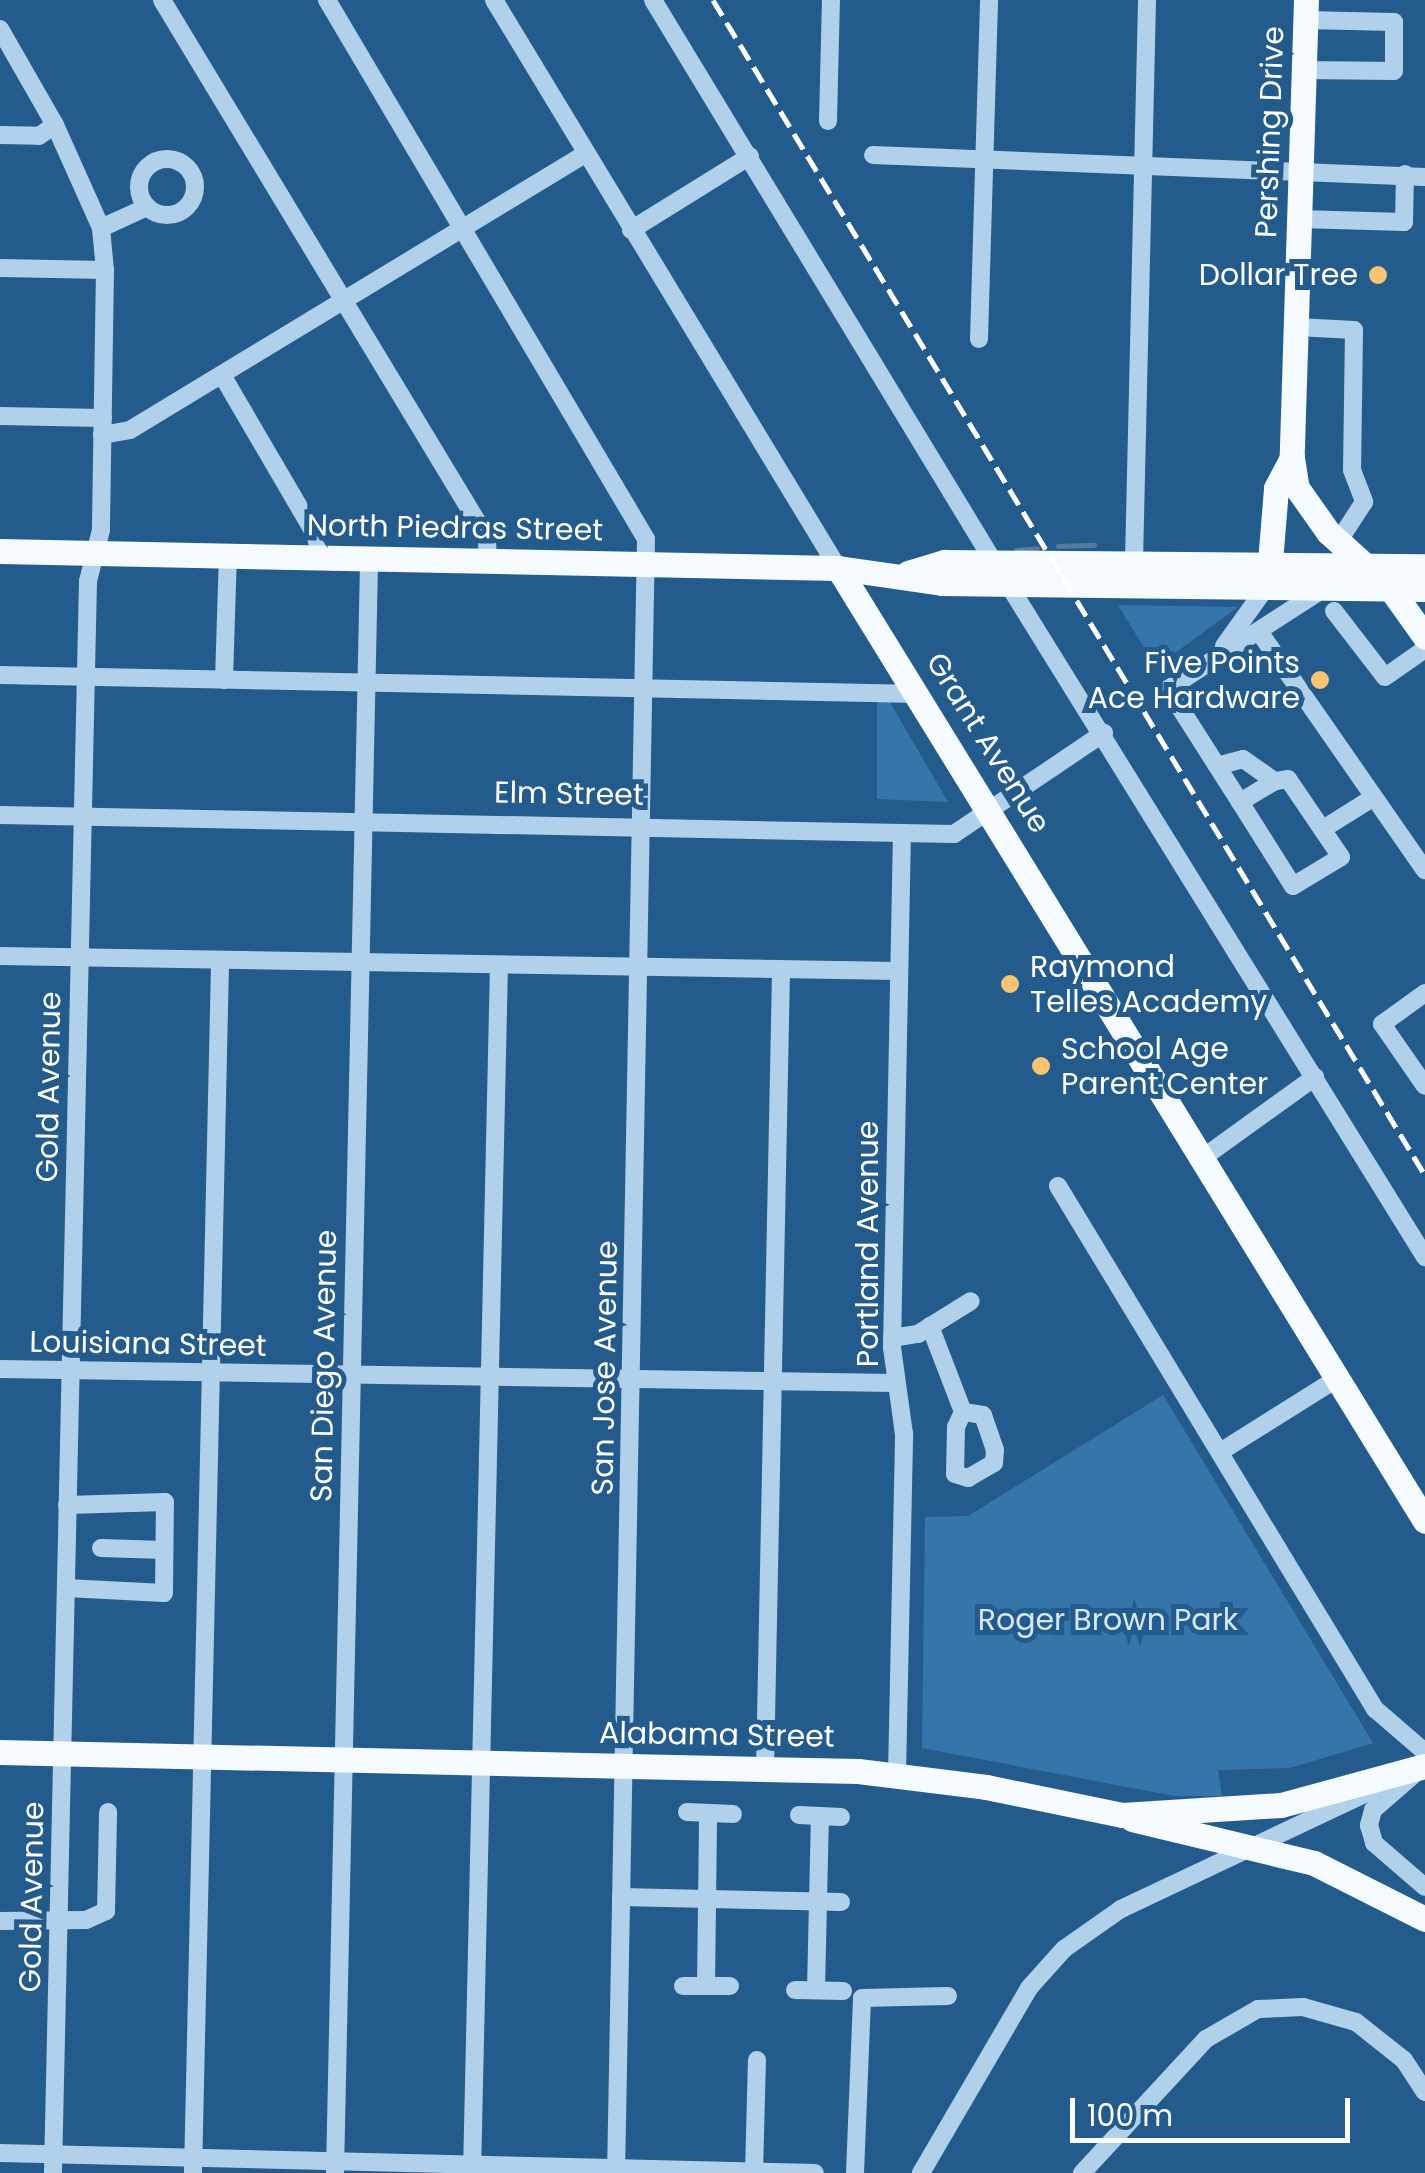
<!DOCTYPE html>
<html>
<head>
<meta charset="utf-8">
<style>
	body { margin:0 }
	#map { position:relative; width:1425px; height:2173px; overflow:hidden; background:#235b8c; font-family:Poppins,sans-serif }
	div>[style] { position:absolute }
	.green>* { inset:0; background:#3675a9 }
	.stream>* { height:5px; margin:-2.5px; padding:0 2.5px; transform-origin:2.5px; border-radius:2.5px; background:#547b9e }
	.minor>* { height:18px; margin:-9px; padding:0 9px; transform-origin:9px; border-radius:9px; background:#b1d1eb }
	.minor>.ring { margin:-9px; padding:0; box-sizing:content-box; background:none; border:18px solid #b1d1eb; border-radius:50% }
	.major>* { height:25px; margin:-12.5px; padding:0 12.5px; transform-origin:12.5px; border-radius:12.5px; background:#f5fafe }
	.rail>* { height:5px; margin-top:-2.5px; transform-origin:0; background:repeating-linear-gradient(90deg,#fff 0 18px,transparent 0 26px) }
	.dots>* { width:28px; height:28px; translate:-50% -50%; box-sizing:border-box; border:5px solid #235b8c; border-radius:50% }
	span { translate:-50% -50%; white-space:nowrap; text-align:center; line-height:1.15; -webkit-text-stroke:10px #235b8c; paint-order:stroke }
	.street-label { font-size:30px; color:#fff }
	.poi-label { font-size:30px; color:#fff }
	.right { translate:-100% -50%; text-align:right }
	.left { translate:0 -50%; text-align:left }
	.park-label { font-size:30px; color:#d6e9f8 }
	.scale { position:absolute; left:1070px; top:2098px; width:280px; height:45px; box-sizing:border-box; border:5px solid #fff; border-top:0; padding-left:12px; font-size:30px; line-height:35px; white-space:nowrap; color:#fff; -webkit-text-stroke:8px #235b8c; paint-order:stroke }
</style>
</head>
<body>
<div id="map">
	<div class="green">
		<i style="clip-path:polygon(1118px 605px,1238px 607px,1156px 667px)"></i>
		<i style="clip-path:polygon(877px 699px,888px 699px,948px 802px,877px 799px)"></i>
		<i style="clip-path:polygon(1163px 1395px,1373px 1743px,1290px 1768px,1218px 1770px,1222px 1796px,1174px 1796px,922px 1748px,925px 1517px,968px 1516px)"></i>
	</div>
	<div class="stream">
		<i style="left:1058px;top:546px;width:36px;rotate:-2deg"></i>
		<i style="left:1016px;top:550px;width:21px;rotate:-5deg"></i>
	</div>
	<div class="minor">
		<i style="left:162px;top:0;width:629px;rotate:58.86deg"></i>
		<i style="left:487px;top:538px;width:24px;rotate:88deg"></i>
		<i style="left:327px;top:0;width:626px;rotate:59.38deg"></i>
		<i style="left:646px;top:539px;width:1634px;rotate:91.05deg"></i>
		<i style="left:494px;top:0;width:664px;rotate:58.8deg"></i>
		<i style="left:653px;top:0;width:660px;rotate:58.77deg"></i>
		<i style="left:0;top:29px;width:111px;rotate:60.2deg"></i>
		<i style="left:55px;top:125px;width:113px;rotate:65.9deg"></i>
		<i style="left:101px;top:228px;width:42px;rotate:84.6deg"></i>
		<i style="left:105px;top:270px;width:260px;rotate:90.9deg"></i>
		<i style="left:101px;top:530px;width:53px;rotate:104.3deg"></i>
		<i style="left:88px;top:581px;width:1592px;rotate:91.26deg"></i>
		<i style="left:1304px;top:70px;width:90px;rotate:0.6deg"></i>
		<i style="left:1394px;top:71px;width:49px;rotate:-90deg"></i>
		<i style="left:1394px;top:22px;width:89px;rotate:-178.7deg"></i>
		<i style="left:828px;top:121px;width:121px;rotate:-88.6deg"></i>
		<i style="left:0;top:135px;width:39px;rotate:1deg"></i>
		<i style="left:39px;top:136px;width:19px;rotate:-35deg"></i>
		<i style="left:873px;top:155px;width:552px;rotate:2.28deg"></i>
		<i class="ring" style="left:139px;top:159px;width:38px;height:38px"></i>
		<i style="left:1300px;top:219px;width:104px;rotate:1.7deg"></i>
		<i style="left:1404px;top:222px;width:48px;rotate:-88.8deg"></i>
		<i style="left:101px;top:228px;width:51px;rotate:-24.5deg"></i>
		<i style="left:631px;top:230px;width:140px;rotate:-31.9deg"></i>
		<i style="left:0;top:268px;width:105px;rotate:1.1deg"></i>
		<i style="left:1297px;top:327px;width:57px;rotate:3deg"></i>
		<i style="left:1354px;top:330px;width:140px;rotate:90.8deg"></i>
		<i style="left:1352px;top:470px;width:34px;rotate:69deg"></i>
		<i style="left:1364px;top:502px;width:48px;rotate:123deg"></i>
		<i style="left:979px;top:339px;width:339px;rotate:-88.3deg"></i>
		<i style="left:222px;top:375px;width:184px;rotate:59.7deg"></i>
		<i style="left:315px;top:534px;width:24px;rotate:75deg"></i>
		<i style="left:0;top:416px;width:103px;rotate:1.1deg"></i>
		<i style="left:102px;top:435px;width:28px;rotate:-10deg"></i>
		<i style="left:130px;top:430px;width:532px;rotate:-31.24deg"></i>
		<i style="left:1134px;top:561px;width:561px;rotate:-88.67deg"></i>
		<i style="left:1008px;top:584px;width:792px;rotate:58.22deg"></i>
		<i style="left:1334px;top:611px;width:83px;rotate:52.3deg"></i>
		<i style="left:1385px;top:677px;width:49px;rotate:-35deg"></i>
		<i style="left:1260px;top:633px;width:289px;rotate:55.2deg"></i>
		<i style="left:1224px;top:646px;width:74px;rotate:-54.4deg"></i>
		<i style="left:0;top:675px;width:918px;rotate:1.19deg"></i>
		<i style="left:224px;top:680px;width:125px;rotate:-88.2deg"></i>
		<i style="left:1217px;top:766px;width:27px;rotate:-15deg"></i>
		<i style="left:1243px;top:759px;width:39px;rotate:35deg"></i>
		<i style="left:1275px;top:781px;width:41px;rotate:149deg"></i>
		<i style="left:1240px;top:802px;width:134px;rotate:-122.5deg"></i>
		<i style="left:1168px;top:689px;width:187px;rotate:-32.8deg"></i>
		<i style="left:1240px;top:802px;width:99px;rotate:57.8deg"></i>
		<i style="left:1293px;top:886px;width:56px;rotate:-31.1deg"></i>
		<i style="left:1341px;top:857px;width:94px;rotate:-124.2deg"></i>
		<i style="left:1288px;top:779px;width:13px;rotate:171deg"></i>
		<i style="left:0;top:815px;width:954px;rotate:1.14deg"></i>
		<i style="left:954px;top:834px;width:181px;rotate:-34deg"></i>
		<i style="left:1323px;top:829px;width:60px;rotate:-32.1deg"></i>
		<i style="left:0;top:956px;width:899px;rotate:0.96deg"></i>
		<i style="left:1425px;top:993px;width:53px;rotate:144.2deg"></i>
		<i style="left:1382px;top:1024px;width:75px;rotate:55.3deg"></i>
		<i style="left:1204px;top:1157px;width:137px;rotate:-35.8deg"></i>
		<i style="left:1058px;top:1186px;width:612px;rotate:58.78deg"></i>
		<i style="left:1375px;top:1709px;width:66px;rotate:40.7deg"></i>
		<i style="left:930px;top:1326px;width:92px;rotate:69deg"></i>
		<i style="left:963px;top:1412px;width:17px;rotate:115deg"></i>
		<i style="left:956px;top:1427px;width:47px;rotate:91.2deg"></i>
		<i style="left:955px;top:1474px;width:14px;rotate:17deg"></i>
		<i style="left:968px;top:1478px;width:30px;rotate:-30deg"></i>
		<i style="left:994px;top:1463px;width:13px;rotate:-86deg"></i>
		<i style="left:995px;top:1450px;width:37px;rotate:-109deg"></i>
		<i style="left:983px;top:1415px;width:20px;rotate:-171deg"></i>
		<i style="left:892px;top:1338px;width:26px;rotate:-9deg"></i>
		<i style="left:918px;top:1334px;width:62px;rotate:-31.9deg"></i>
		<i style="left:0;top:1369px;width:895px;rotate:0.9deg"></i>
		<i style="left:1220px;top:1452px;width:139px;rotate:-32.1deg"></i>
		<i style="left:101px;top:1548px;width:63px;rotate:1.8deg"></i>
		<i style="left:66px;top:1588px;width:98px;rotate:2.9deg"></i>
		<i style="left:164px;top:1593px;width:91px;rotate:-89.4deg"></i>
		<i style="left:165px;top:1502px;width:98px;rotate:178.2deg"></i>
		<i style="left:765px;top:1769px;width:799px;rotate:-88.85deg"></i>
		<i style="left:1419px;top:1770px;width:61px;rotate:139deg"></i>
		<i style="left:1373px;top:1810px;width:16px;rotate:105deg"></i>
		<i style="left:1369px;top:1825px;width:19px;rotate:74deg"></i>
		<i style="left:1374px;top:1843px;width:67px;rotate:40.8deg"></i>
		<i style="left:897px;top:1774px;width:340px;rotate:-88.8deg"></i>
		<i style="left:904px;top:1434px;width:87px;rotate:-97.9deg"></i>
		<i style="left:892px;top:1348px;width:515px;rotate:-88.89deg"></i>
		<i style="left:687px;top:1812px;width:46px;rotate:2.5deg"></i>
		<i style="left:799px;top:1815px;width:42px;rotate:2.7deg"></i>
		<i style="left:621px;top:1897px;width:220px;rotate:1.3deg"></i>
		<i style="left:0;top:1921px;width:86px;rotate:-0.7deg"></i>
		<i style="left:86px;top:1920px;width:22px;rotate:-24deg"></i>
		<i style="left:106px;top:1911px;width:99px;rotate:-88.8deg"></i>
		<i style="left:683px;top:1986px;width:47px"></i>
		<i style="left:706px;top:1986px;width:173px;rotate:-89.3deg"></i>
		<i style="left:795px;top:1990px;width:48px;rotate:1.2deg"></i>
		<i style="left:816px;top:1990px;width:174px;rotate:-88.7deg"></i>
		<i style="left:0;top:2153px;width:815px;rotate:1.41deg"></i>
		<i style="left:193px;top:2173px;width:1213px;rotate:-88.72deg"></i>
		<i style="left:335px;top:2173px;width:1613px;rotate:-88.79deg"></i>
		<i style="left:472px;top:2173px;width:1208px;rotate:-88.72deg"></i>
		<i style="left:754px;top:2173px;width:113px;rotate:-88.5deg"></i>
		<i style="left:855px;top:2173px;width:175px;rotate:-87.7deg"></i>
		<i style="left:862px;top:1998px;width:86px;rotate:-1.3deg"></i>
		<i style="left:921px;top:2173px;width:214px;rotate:-59.7deg"></i>
		<i style="left:1029px;top:1988px;width:52px;rotate:-48.1deg"></i>
		<i style="left:1064px;top:1949px;width:70px;rotate:-35.1deg"></i>
		<i style="left:1121px;top:1909px;width:279px;rotate:-25.3deg"></i>
		<i style="left:1082px;top:2173px;width:183px;rotate:-47.2deg"></i>
		<i style="left:1206px;top:2039px;width:60px;rotate:-30deg"></i>
		<i style="left:1258px;top:2009px;width:45px;rotate:-2.5deg"></i>
		<i style="left:1303px;top:2007px;width:55px;rotate:15.8deg"></i>
		<i style="left:1356px;top:2022px;width:61px;rotate:38.4deg"></i>
		<i style="left:1404px;top:2060px;width:38px;rotate:57deg"></i>
	</div>
	<div class="major">
		<i style="left:1306px;top:0;width:458px;rotate:91.8deg"></i>
		<i style="left:1292px;top:458px;width:30px;rotate:81deg"></i>
		<i style="left:1297px;top:488px;width:54px;rotate:54.8deg"></i>
		<i style="left:1328px;top:532px;width:84px;rotate:42.1deg"></i>
		<i style="left:1390px;top:588px;width:60px;rotate:54.5deg"></i>
		<i style="left:0;top:551px;width:838px;rotate:1.16deg"></i>
		<i style="left:838px;top:568px;width:105px;rotate:8.2deg"></i>
		<i style="left:942px;top:583px;width:483px;rotate:0.7deg"></i>
		<i style="left:838px;top:568px;width:1119px;rotate:58.37deg"></i>
		<i style="left:908px;top:573px;width:38px;rotate:-17deg"></i>
		<i style="left:944px;top:562px;width:481px;rotate:0.5deg"></i>
		<i style="left:1269px;top:574px;width:86px;rotate:-85.3deg"></i>
		<i style="left:1276px;top:488px;width:34px;rotate:-62deg"></i>
		<i style="left:0;top:1752px;width:858px;rotate:1.27deg"></i>
		<i style="left:858px;top:1771px;width:129px;rotate:7.1deg"></i>
		<i style="left:986px;top:1787px;width:139px;rotate:11.6deg"></i>
		<i style="left:1122px;top:1815px;width:159px;rotate:-3.6deg"></i>
		<i style="left:1281px;top:1805px;width:149px;rotate:-15.2deg"></i>
		<i style="left:1132px;top:1819px;width:187px;rotate:13.6deg"></i>
		<i style="left:1314px;top:1863px;width:124px;rotate:26.8deg"></i>
	</div>
	<div class="rail">
		<i style="left:713px;top:0;width:1374px;rotate:58.79deg"></i>
	</div>
	<div class="dots">
		<i style="left:1378px;top:275px;background:#f7c473"></i>
		<i style="left:1320px;top:680px;background:#f7c473"></i>
		<i style="left:1010px;top:984px;background:#f7c473"></i>
		<i style="left:1041px;top:1066px;background:#f7c473"></i>
	</div>
	<div class="street-label">
		<span style="left:1270px;top:132px;rotate:-88deg">Pershing Drive</span>
		<span style="left:455px;top:528px;rotate:1deg">North Piedras Street</span>
		<span style="left:988px;top:743px;rotate:58deg">Grant Avenue</span>
		<span style="left:569px;top:794px;rotate:1deg">Elm Street</span>
		<span style="left:49px;top:1087px;rotate:-89deg">Gold Avenue</span>
		<span style="left:868px;top:1244px;rotate:-90deg">Portland Avenue</span>
		<span style="left:148px;top:1344px;rotate:1deg">Louisiana Street</span>
		<span style="left:324px;top:1366px;rotate:-89deg">San Diego Avenue</span>
		<span style="left:605px;top:1368px;rotate:-89deg">San Jose Avenue</span>
		<span style="left:717px;top:1735px;rotate:1deg">Alabama Street</span>
		<span style="left:32px;top:1897px;rotate:-89deg">Gold Avenue</span>
	</div>
	<div class="poi-label">
		<span class="right" style="left:1358px;top:275px">Dollar Tree</span>
		<span class="right" style="left:1300px;top:680px">Five Points<br>Ace Hardware</span>
		<span class="left" style="left:1030px;top:984px">Raymond<br>Telles Academy</span>
		<span class="left" style="left:1061px;top:1066px">School Age<br>Parent Center</span>
	</div>
	<div class="park-label">
		<span style="left:1108px;top:1620px">Roger Brown Park</span>
	</div>
	<div class="scale">100 m</div>
</div>
</body>
</html>
